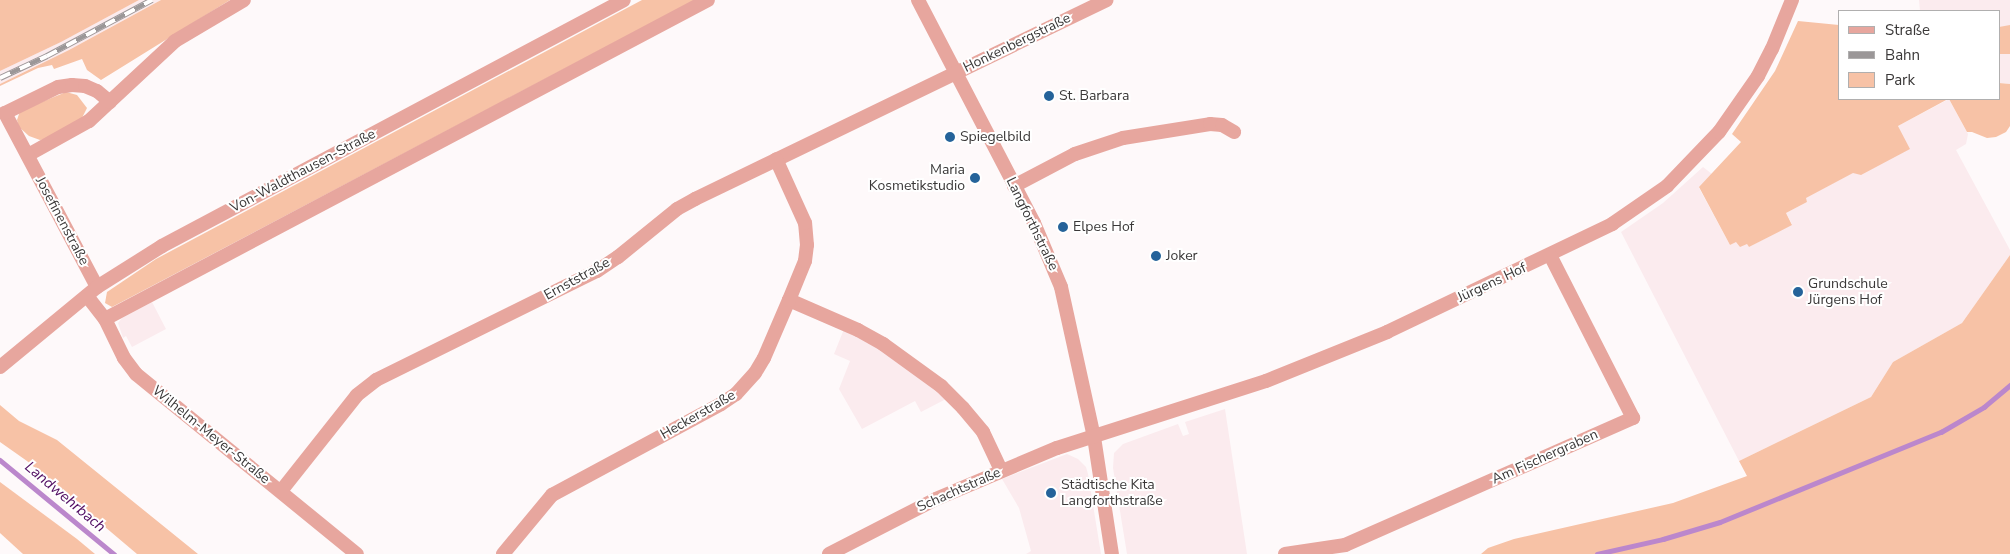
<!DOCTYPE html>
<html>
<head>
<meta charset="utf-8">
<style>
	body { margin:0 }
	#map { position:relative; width:2010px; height:554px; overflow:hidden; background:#fef9fa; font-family:"Nunito Sans",sans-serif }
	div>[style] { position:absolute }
	.built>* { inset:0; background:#fbebee }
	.green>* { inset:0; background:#f7c2a6 }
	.stream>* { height:4.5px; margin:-2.25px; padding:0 2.25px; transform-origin:2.25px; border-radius:2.25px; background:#bb87cc }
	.minor>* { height:14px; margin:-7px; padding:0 7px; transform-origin:7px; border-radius:7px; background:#e7a69e }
	.tertiary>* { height:14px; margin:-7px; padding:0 7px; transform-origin:7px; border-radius:7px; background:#e7a69e }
	.rail>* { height:5.5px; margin-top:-2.75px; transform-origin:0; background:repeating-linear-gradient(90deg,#fff 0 11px,#9b9798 0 22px); box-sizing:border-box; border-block:1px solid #9b9798 }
	.dots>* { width:14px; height:14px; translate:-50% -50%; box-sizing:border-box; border:2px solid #fff; border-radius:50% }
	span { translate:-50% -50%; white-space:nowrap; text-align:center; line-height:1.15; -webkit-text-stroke:4px #fff; paint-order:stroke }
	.street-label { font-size:14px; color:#3a3838 }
	.poi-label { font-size:14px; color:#3a3838 }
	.left { translate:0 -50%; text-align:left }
	.right { translate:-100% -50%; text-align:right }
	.water-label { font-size:15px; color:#510e63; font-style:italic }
	.legend { position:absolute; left:1838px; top:10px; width:162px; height:90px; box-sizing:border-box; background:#fff; border:1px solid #b0afaf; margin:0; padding:6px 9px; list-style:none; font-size:15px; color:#3a3838 }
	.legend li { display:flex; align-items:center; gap:10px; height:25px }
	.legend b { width:25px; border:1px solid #b0afaf }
</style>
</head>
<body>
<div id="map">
	<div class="built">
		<i style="clip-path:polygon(139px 0,161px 0,69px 50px,0 84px,0 71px,61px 42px)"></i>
		<i style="clip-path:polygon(1919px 0,2010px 0,2010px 84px,1999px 83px,1999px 11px,1920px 11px)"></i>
		<i style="clip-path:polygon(1949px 99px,1968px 134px,1966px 144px,1956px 150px,2010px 250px,2010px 255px,1962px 323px,1893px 362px,1871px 397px,1739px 461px,1621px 232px,1663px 203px,1703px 167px,1712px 174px,1699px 188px,1730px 245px,1736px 241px,1747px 243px,1749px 247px,1792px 224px,1786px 213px,1807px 202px,1805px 198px,1854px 172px,1909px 149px,1898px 126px)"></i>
		<i style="clip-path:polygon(152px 302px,166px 329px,132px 347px,126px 336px,123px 338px,118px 323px,122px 318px)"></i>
		<i style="clip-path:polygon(844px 329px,869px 342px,918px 375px,946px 399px,921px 412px,915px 401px,862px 429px,839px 389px,850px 361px,834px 354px)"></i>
		<i style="clip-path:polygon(1225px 409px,1247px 554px,1127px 554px,1113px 468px,1114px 453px,1123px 444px,1178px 424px,1183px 436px,1189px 434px,1185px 422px)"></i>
		<i style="clip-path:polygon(1067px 454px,1078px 459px,1086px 467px,1088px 474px,1101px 554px,1026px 554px,1031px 551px,1019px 508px,1002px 479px)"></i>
	</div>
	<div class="green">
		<i style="clip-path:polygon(0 0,139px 0,61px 42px,0 71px)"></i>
		<i style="clip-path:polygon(161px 0,230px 0,101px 80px,87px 70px,82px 59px,54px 69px,52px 65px,38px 68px,0 86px,0 84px,69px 50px)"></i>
		<i style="clip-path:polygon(642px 0,695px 0,112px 307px,105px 303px,107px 292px,156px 259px)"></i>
		<i style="clip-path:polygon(1798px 21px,1839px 25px,1839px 99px,1948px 99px,1898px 126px,1910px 149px,1861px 175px,1853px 173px,1806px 198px,1807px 202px,1786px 213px,1792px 225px,1749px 247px,1747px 244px,1740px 247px,1736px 242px,1730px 245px,1699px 187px,1741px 142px,1732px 134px,1775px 71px)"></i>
		<i style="clip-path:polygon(2010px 25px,2010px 54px,1999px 54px,1999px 27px)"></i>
		<i style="clip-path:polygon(1999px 83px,2010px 84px,2010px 126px,2006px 132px,1996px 137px,1987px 138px,1972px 132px,1967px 132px,1949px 99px,1999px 99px)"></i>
		<i style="clip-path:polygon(66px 92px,77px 95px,87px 108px,82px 118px,47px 139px,40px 140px,29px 136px,19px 127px,17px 120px,20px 111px)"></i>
		<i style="clip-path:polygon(2010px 255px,2010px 554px,1481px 554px,1488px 548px,1514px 539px,1673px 503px,1747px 476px,1739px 461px,1871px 397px,1893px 362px,1962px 323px)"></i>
		<i style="clip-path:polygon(0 405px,19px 421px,57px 440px,198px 554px,137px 554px,27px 461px,0 442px)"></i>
		<i style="clip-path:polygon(0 482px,77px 539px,95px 554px,23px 554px,0 533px)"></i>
	</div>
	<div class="stream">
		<i style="left:0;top:460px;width:148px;rotate:39.5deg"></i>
		<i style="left:1597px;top:554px;width:68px;rotate:-12.8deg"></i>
		<i style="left:1663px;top:539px;width:59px;rotate:-16.6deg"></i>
		<i style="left:1720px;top:522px;width:239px;rotate:-22.2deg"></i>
		<i style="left:1941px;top:432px;width:50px;rotate:-30.2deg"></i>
		<i style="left:1984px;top:407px;width:34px;rotate:-40deg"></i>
	</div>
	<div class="minor">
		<i style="left:918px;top:0;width:251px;rotate:62.5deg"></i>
		<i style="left:1034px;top:223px;width:69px;rotate:67.1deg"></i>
		<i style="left:1061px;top:287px;width:154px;rotate:77.6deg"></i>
		<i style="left:1094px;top:437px;width:118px;rotate:81.3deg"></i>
		<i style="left:28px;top:155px;width:70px;rotate:-29.1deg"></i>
		<i style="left:89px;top:121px;width:117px;rotate:-42.9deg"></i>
		<i style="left:175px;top:41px;width:80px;rotate:-30.7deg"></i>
		<i style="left:1014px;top:186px;width:69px;rotate:-27.7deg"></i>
		<i style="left:1075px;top:154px;width:51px;rotate:-18.4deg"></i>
		<i style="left:1123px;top:138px;width:88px;rotate:-9.1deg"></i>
		<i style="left:1210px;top:124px;width:12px;rotate:5deg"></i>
		<i style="left:1222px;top:125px;width:14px;rotate:30deg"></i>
		<i style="left:97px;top:287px;width:197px;rotate:-117.9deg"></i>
		<i style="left:5px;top:113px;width:59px;rotate:-26.1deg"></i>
		<i style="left:58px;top:87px;width:14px;rotate:-8deg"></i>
		<i style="left:72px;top:85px;width:13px;rotate:4deg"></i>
		<i style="left:85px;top:86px;width:13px;rotate:23deg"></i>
		<i style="left:97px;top:91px;width:17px;rotate:40deg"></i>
		<i style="left:87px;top:296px;width:29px;rotate:52deg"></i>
		<i style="left:105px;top:319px;width:43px;rotate:64deg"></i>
		<i style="left:124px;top:358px;width:20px;rotate:53deg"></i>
		<i style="left:136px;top:374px;width:285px;rotate:39.2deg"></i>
		<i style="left:789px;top:300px;width:75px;rotate:23.5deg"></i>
		<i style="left:858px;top:330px;width:29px;rotate:29deg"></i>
		<i style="left:883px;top:344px;width:72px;rotate:35.9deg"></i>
		<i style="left:941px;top:386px;width:31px;rotate:45deg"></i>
		<i style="left:963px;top:408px;width:31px;rotate:50deg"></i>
		<i style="left:983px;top:432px;width:42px;rotate:64.7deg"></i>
		<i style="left:105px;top:319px;width:682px;rotate:-27.88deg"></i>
		<i style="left:281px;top:491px;width:122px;rotate:-51.6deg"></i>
		<i style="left:357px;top:395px;width:24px;rotate:-38deg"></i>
		<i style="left:376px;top:380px;width:246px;rotate:-26.3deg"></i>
		<i style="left:597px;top:271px;width:25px;rotate:-34deg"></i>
		<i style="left:618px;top:257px;width:76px;rotate:-39.1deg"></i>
		<i style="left:677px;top:209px;width:21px;rotate:-29deg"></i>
		<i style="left:695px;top:199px;width:457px;rotate:-25.8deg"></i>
		<i style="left:503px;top:554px;width:77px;rotate:-50.3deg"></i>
		<i style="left:552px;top:495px;width:192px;rotate:-28.3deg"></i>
		<i style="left:721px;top:404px;width:18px;rotate:-34deg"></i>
		<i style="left:736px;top:394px;width:28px;rotate:-48deg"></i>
		<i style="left:755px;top:373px;width:17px;rotate:-59deg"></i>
		<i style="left:764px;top:358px;width:63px;rotate:-66.7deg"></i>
		<i style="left:789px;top:300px;width:42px;rotate:-67.7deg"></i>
		<i style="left:805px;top:261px;width:16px;rotate:-83deg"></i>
		<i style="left:807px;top:245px;width:22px;rotate:-95deg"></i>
		<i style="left:805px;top:223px;width:70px;rotate:-114.4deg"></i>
		<i style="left:829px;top:554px;width:120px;rotate:-27.2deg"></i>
		<i style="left:936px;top:499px;width:131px;rotate:-22.9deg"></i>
		<i style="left:1057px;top:448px;width:219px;rotate:-17.8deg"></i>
		<i style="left:1266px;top:381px;width:131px;rotate:-22deg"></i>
		<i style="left:1387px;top:332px;width:250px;rotate:-25.6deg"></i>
		<i style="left:1612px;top:224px;width:67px;rotate:-34.6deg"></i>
		<i style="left:1667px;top:186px;width:75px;rotate:-46.1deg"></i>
		<i style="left:1719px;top:132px;width:68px;rotate:-55.1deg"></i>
		<i style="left:1758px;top:76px;width:30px;rotate:-63deg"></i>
		<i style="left:1772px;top:49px;width:53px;rotate:-67.8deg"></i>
		<i style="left:1285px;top:554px;width:61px;rotate:-8.5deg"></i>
		<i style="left:1345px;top:545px;width:315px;rotate:-23.8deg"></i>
		<i style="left:1633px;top:418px;width:183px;rotate:-117deg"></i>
	</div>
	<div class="tertiary">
		<i style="left:0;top:367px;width:126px;rotate:-39.5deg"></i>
		<i style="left:97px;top:287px;width:77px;rotate:-32.2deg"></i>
		<i style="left:162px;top:246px;width:523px;rotate:-28.03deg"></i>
	</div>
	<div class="rail">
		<i style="left:0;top:78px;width:52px;rotate:-25.1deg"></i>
		<i style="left:47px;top:56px;width:119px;rotate:-28.1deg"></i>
	</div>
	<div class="dots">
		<i style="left:1049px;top:96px;background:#25639a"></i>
		<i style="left:950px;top:137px;background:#25639a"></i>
		<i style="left:975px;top:178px;background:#25639a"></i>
		<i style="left:1063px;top:227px;background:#25639a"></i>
		<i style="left:1156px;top:256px;background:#25639a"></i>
		<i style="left:1798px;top:292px;background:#25639a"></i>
		<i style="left:1051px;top:493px;background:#25639a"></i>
	</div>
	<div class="street-label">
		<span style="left:1017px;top:43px;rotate:-26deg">Honkenbergstraße</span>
		<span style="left:303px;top:171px;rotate:-28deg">Von-Waldthausen-Straße</span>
		<span style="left:62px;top:221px;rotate:62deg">Josefinenstraße</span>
		<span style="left:1032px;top:224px;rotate:64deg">Langforthstraße</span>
		<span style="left:577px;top:279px;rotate:-29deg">Ernststraße</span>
		<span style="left:1492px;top:283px;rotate:-25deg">Jürgens Hof</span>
		<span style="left:698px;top:415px;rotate:-30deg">Heckerstraße</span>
		<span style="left:211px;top:435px;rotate:39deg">Wilhelm-Meyer-Straße</span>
		<span style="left:1545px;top:457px;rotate:-24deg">Am Fischergraben</span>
		<span style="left:959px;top:490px;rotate:-24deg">Schachtstraße</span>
	</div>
	<div class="poi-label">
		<span class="left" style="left:1059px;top:96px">St. Barbara</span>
		<span class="left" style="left:960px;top:137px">Spiegelbild</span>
		<span class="right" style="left:965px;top:178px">Maria<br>Kosmetikstudio</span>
		<span class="left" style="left:1073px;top:227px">Elpes Hof</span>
		<span class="left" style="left:1166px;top:256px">Joker</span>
		<span class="left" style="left:1808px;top:292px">Grundschule<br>Jürgens Hof</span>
		<span class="left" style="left:1061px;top:493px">Städtische Kita<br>Langforthstraße</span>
	</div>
	<div class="water-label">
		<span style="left:65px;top:497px;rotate:40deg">Landwehrbach</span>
	</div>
	<ul class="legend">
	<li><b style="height:6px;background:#e7a69e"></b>Straße</li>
	<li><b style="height:6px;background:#9b9798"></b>Bahn</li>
	<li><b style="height:14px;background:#f7c2a6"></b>Park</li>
	</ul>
</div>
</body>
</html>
